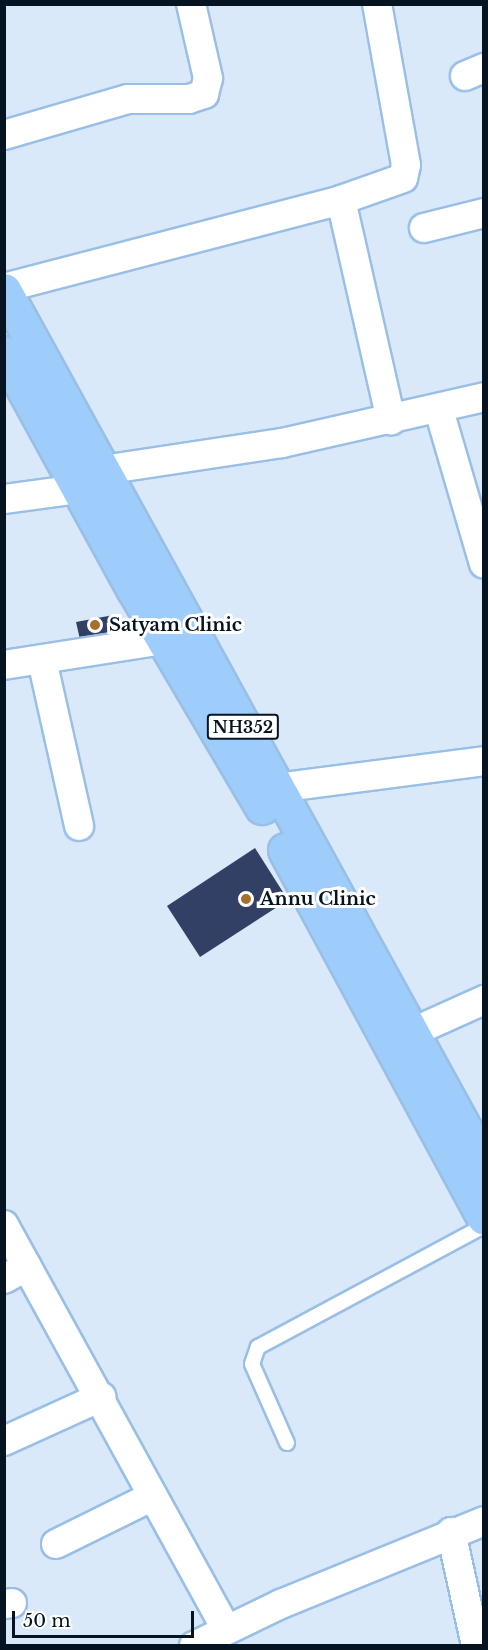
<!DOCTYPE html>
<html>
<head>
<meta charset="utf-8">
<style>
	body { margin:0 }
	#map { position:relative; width:488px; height:1650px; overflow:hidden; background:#dae9f9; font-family:"Libre Baskerville",serif }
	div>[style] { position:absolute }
	.building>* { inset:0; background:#334066 }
	.roads { filter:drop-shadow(2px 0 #9abfe6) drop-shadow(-2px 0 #9abfe6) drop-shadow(0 2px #9abfe6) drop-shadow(0 -2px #9abfe6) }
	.lane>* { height:14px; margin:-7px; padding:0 7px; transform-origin:7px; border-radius:7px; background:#fff }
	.street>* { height:28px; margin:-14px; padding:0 14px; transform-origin:14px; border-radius:14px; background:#fff }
	.highway>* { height:33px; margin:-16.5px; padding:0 16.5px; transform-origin:16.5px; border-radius:16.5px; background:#9ecdfc }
	.dots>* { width:16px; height:16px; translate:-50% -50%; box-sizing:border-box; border:3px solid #fff; border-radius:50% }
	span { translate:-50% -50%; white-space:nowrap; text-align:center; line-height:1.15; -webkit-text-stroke:6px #fff; paint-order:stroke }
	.shield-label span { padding:2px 4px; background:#fff; border:2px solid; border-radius:4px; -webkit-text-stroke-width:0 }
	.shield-label { font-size:16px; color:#061422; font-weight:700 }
	.poi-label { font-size:18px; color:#061422; font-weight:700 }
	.left { translate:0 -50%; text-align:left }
	.frame { position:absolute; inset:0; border:6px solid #061422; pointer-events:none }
	.scale { position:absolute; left:12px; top:1611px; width:182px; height:27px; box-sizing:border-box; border:3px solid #061422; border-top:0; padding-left:8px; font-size:18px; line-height:21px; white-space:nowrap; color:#061422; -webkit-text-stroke:4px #fff; paint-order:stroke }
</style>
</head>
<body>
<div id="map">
	<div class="building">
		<i style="clip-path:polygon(119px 614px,123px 636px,81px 644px,76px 622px)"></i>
		<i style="clip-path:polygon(255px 848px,288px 900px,200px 957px,167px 906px)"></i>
	</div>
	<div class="roads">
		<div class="lane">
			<i style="left:287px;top:1443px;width:86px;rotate:-113.9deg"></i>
			<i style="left:252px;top:1364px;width:18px;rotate:-71deg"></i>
			<i style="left:258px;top:1347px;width:256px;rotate:-28.2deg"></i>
		</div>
		<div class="street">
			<i style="left:465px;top:76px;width:21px;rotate:-23deg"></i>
			<i style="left:4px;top:135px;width:129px;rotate:-16.2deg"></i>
			<i style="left:128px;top:99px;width:61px"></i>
			<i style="left:189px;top:99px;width:16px;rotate:-18deg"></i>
			<i style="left:204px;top:94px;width:16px;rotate:-76deg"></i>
			<i style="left:208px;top:78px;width:76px;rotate:-102.9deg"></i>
			<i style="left:341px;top:200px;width:226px;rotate:77.2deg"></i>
			<i style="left:424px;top:228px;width:62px;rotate:-14deg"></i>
			<i style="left:4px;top:288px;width:348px;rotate:-14.6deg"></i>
			<i style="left:341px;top:200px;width:66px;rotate:-19.5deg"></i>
			<i style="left:403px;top:178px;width:13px;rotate:-77deg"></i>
			<i style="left:406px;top:165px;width:164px;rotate:-100.2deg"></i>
			<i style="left:439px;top:410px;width:160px;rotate:73.7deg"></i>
			<i style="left:103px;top:470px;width:181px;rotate:-8.6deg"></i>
			<i style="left:282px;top:443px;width:207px;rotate:-12.8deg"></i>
			<i style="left:4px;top:499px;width:75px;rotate:-7.7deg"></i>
			<i style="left:42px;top:660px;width:170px;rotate:77.4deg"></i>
			<i style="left:4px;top:665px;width:162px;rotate:-8.9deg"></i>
			<i style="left:258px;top:796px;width:21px;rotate:-23deg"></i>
			<i style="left:277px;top:788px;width:209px;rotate:-7.4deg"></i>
			<i style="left:413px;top:1032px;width:78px;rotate:-24.3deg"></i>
			<i style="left:4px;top:1225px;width:462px;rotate:61.2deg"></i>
			<i style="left:4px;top:1279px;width:26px;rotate:-29deg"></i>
			<i style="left:4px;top:1441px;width:107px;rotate:-24.4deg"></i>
			<i style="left:451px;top:1532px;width:117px;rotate:77.6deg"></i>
			<i style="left:56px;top:1544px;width:108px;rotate:-26.3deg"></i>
			<i style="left:4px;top:1604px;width:8px;rotate:-7deg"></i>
			<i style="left:194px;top:1646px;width:97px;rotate:-25.8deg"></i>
			<i style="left:281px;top:1604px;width:219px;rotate:-22.2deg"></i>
		</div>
		<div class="highway">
			<i style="left:4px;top:290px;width:997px;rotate:61.22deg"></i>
			<i style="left:4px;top:353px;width:270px;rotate:61.3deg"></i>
			<i style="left:134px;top:590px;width:252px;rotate:59.5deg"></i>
			<i style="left:285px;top:850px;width:418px;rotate:61.6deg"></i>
		</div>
	</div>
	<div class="dots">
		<i style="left:95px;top:625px;background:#a6702b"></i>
		<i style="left:246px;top:899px;background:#a6702b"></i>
	</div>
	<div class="shield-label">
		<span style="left:243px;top:727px">NH352</span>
	</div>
	<div class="poi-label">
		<span class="left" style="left:109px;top:625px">Satyam Clinic</span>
		<span class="left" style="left:260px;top:899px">Annu Clinic</span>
	</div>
	<div class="frame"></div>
	<div class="scale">50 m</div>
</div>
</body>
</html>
